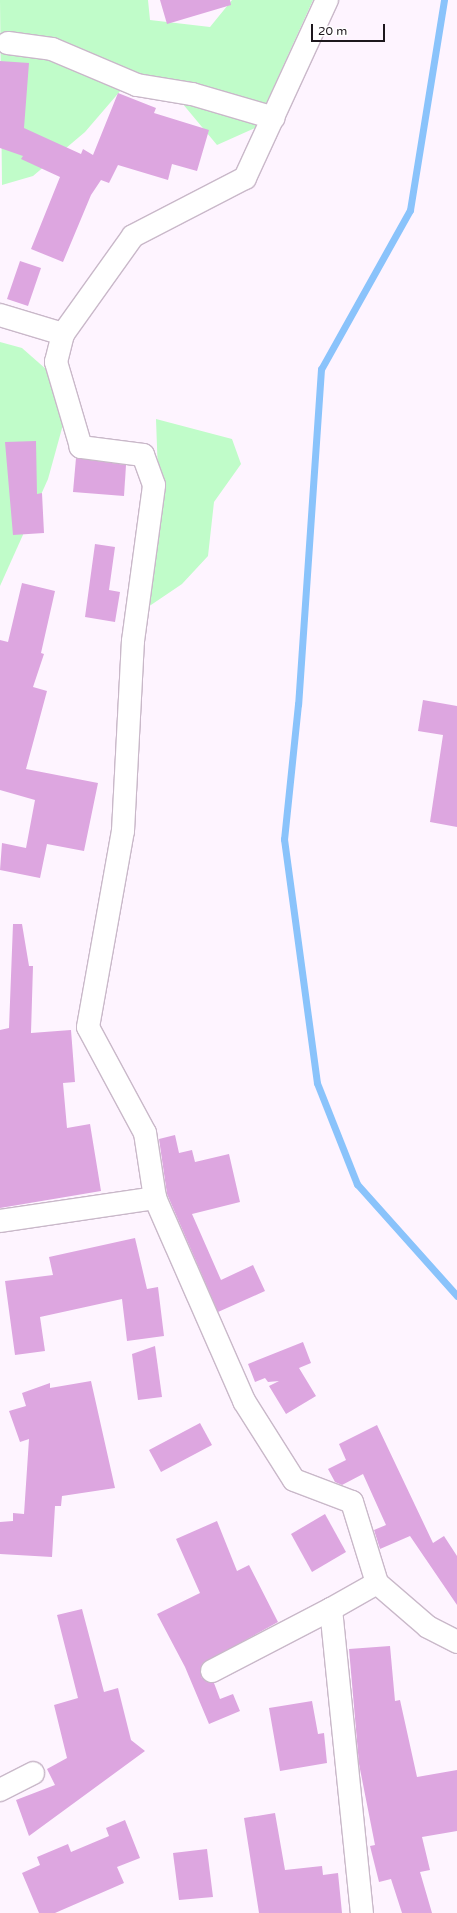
<!DOCTYPE html>
<html>
<head>
<meta charset="utf-8">
<style>
	body { margin:0 }
	#map { position:relative; width:457px; height:1913px; overflow:hidden; background:#fef4ff; font-family:"Varela Round",sans-serif }
	div>[style] { position:absolute }
	.green>* { inset:0; background:#c0fcc9 }
	.stream>* { height:7px; margin:-3.5px; padding:0 3.5px; transform-origin:3.5px; border-radius:3.5px; background:#8ac3fb }
	.building>* { inset:0; background:#dda6e0 }
	.roads { filter:drop-shadow(1px 0 #c9b8c9) drop-shadow(-1px 0 #c9b8c9) drop-shadow(0 1px #c9b8c9) drop-shadow(0 -1px #c9b8c9) }
	.street>* { height:22px; margin:-11px; padding:0 11px; transform-origin:11px; border-radius:11px; background:#fff }
	span { translate:-50% -50%; white-space:nowrap; text-align:center; line-height:1.15; -webkit-text-stroke:4px #fff; paint-order:stroke }
	.scale { position:absolute; left:311px; top:24px; width:74px; height:18px; box-sizing:border-box; border:2px solid #1d171d; border-top:0; padding-left:5px; font-size:12px; line-height:14px; white-space:nowrap; color:#1d171d; -webkit-text-stroke:3px #fff; paint-order:stroke }
</style>
</head>
<body>
<div id="map">
	<div class="green">
		<i style="clip-path:polygon(0 0,148px 0,150px 20px,210px 27px,232px 0,313px 0,255px 128px,217px 145px,172px 91px,134px 75px,85px 132px,33px 176px,2px 185px)"></i>
		<i style="clip-path:polygon(0 342px,22px 348px,72px 392px,48px 479px,0 586px)"></i>
		<i style="clip-path:polygon(156px 419px,232px 439px,241px 464px,214px 502px,208px 556px,182px 584px,148px 607px,158px 475px)"></i>
	</div>
	<div class="stream">
		<i style="left:444px;top:0;width:213px;rotate:99.2deg"></i>
		<i style="left:410px;top:210px;width:182px;rotate:119.2deg"></i>
		<i style="left:321px;top:369px;width:336px;rotate:93.9deg"></i>
		<i style="left:298px;top:704px;width:136px;rotate:95.9deg"></i>
		<i style="left:284px;top:839px;width:246px;rotate:82.3deg"></i>
		<i style="left:317px;top:1083px;width:109px;rotate:68.4deg"></i>
		<i style="left:357px;top:1184px;width:150px;rotate:48.2deg"></i>
	</div>
	<div class="building">
		<i style="clip-path:polygon(160px 0,230px 0,231px 5px,167px 24px)"></i>
		<i style="clip-path:polygon(0 61px,29px 63px,24px 128px,81px 154px,83px 149px,93px 155px,118px 93px,156px 108px,154px 113px,209px 130px,197px 171px,172px 164px,168px 180px,118px 165px,109px 183px,101px 180px,91px 195px,63px 262px,31px 249px,60px 177px,21px 159px,23px 156px,0 148px)"></i>
		<i style="clip-path:polygon(20px 261px,41px 268px,28px 306px,7px 299px)"></i>
		<i style="clip-path:polygon(36px 441px,37px 494px,42px 493px,44px 533px,13px 535px,5px 442px)"></i>
		<i style="clip-path:polygon(76px 458px,126px 465px,124px 496px,73px 492px)"></i>
		<i style="clip-path:polygon(95px 544px,115px 547px,109px 590px,120px 592px,115px 622px,85px 617px)"></i>
		<i style="clip-path:polygon(22px 583px,55px 591px,41px 653px,44px 654px,33px 687px,47px 691px,26px 769px,98px 783px,84px 851px,47px 844px,40px 878px,0 870px,2px 843px,26px 848px,35px 800px,0 790px,0 640px,8px 642px)"></i>
		<i style="clip-path:polygon(423px 700px,457px 706px,457px 827px,430px 822px,443px 735px,418px 731px)"></i>
		<i style="clip-path:polygon(13px 924px,22px 924px,29px 966px,33px 966px,31px 1033px,71px 1030px,75px 1082px,63px 1083px,67px 1128px,90px 1124px,101px 1191px,0 1208px,0 1030px,9px 1028px)"></i>
		<i style="clip-path:polygon(175px 1135px,179px 1153px,192px 1150px,195px 1162px,229px 1154px,240px 1202px,192px 1214px,221px 1280px,253px 1265px,265px 1291px,218px 1312px,167px 1194px,159px 1139px)"></i>
		<i style="clip-path:polygon(135px 1238px,147px 1289px,158px 1287px,164px 1336px,127px 1341px,122px 1299px,40px 1317px,45px 1351px,15px 1355px,5px 1281px,53px 1275px,49px 1257px)"></i>
		<i style="clip-path:polygon(303px 1342px,311px 1363px,299px 1368px,316px 1396px,286px 1414px,269px 1386px,279px 1381px,268px 1382px,265px 1378px,255px 1382px,248px 1364px)"></i>
		<i style="clip-path:polygon(155px 1346px,162px 1397px,138px 1400px,132px 1354px)"></i>
		<i style="clip-path:polygon(91px 1381px,115px 1488px,62px 1496px,61px 1506px,55px 1506px,52px 1557px,0 1554px,0 1522px,13px 1521px,13px 1513px,24px 1514px,29px 1439px,20px 1442px,9px 1411px,26px 1406px,22px 1393px,50px 1383px,50px 1388px)"></i>
		<i style="clip-path:polygon(200px 1423px,212px 1445px,161px 1472px,149px 1450px)"></i>
		<i style="clip-path:polygon(377px 1425px,433px 1543px,444px 1536px,457px 1556px,457px 1605px,410px 1536px,380px 1549px,374px 1530px,386px 1525px,363px 1474px,342px 1485px,335px 1482px,328px 1469px,346px 1460px,339px 1444px)"></i>
		<i style="clip-path:polygon(325px 1514px,346px 1552px,312px 1572px,291px 1534px)"></i>
		<i style="clip-path:polygon(217px 1521px,237px 1571px,249px 1565px,278px 1622px,202px 1664px,201px 1677px,214px 1683px,220px 1699px,233px 1694px,240px 1711px,209px 1724px,185px 1667px,157px 1614px,200px 1593px,176px 1539px)"></i>
		<i style="clip-path:polygon(82px 1609px,104px 1692px,118px 1688px,131px 1740px,145px 1751px,29px 1836px,16px 1800px,55px 1785px,47px 1769px,67px 1758px,54px 1705px,78px 1698px,57px 1615px)"></i>
		<i style="clip-path:polygon(390px 1646px,395px 1701px,400px 1700px,417px 1777px,457px 1770px,457px 1831px,422px 1837px,430px 1870px,420px 1872px,432px 1913px,402px 1913px,391px 1879px,379px 1882px,370px 1846px,375px 1845px,359px 1764px,349px 1649px)"></i>
		<i style="clip-path:polygon(312px 1701px,318px 1734px,324px 1733px,327px 1763px,280px 1771px,269px 1708px)"></i>
		<i style="clip-path:polygon(275px 1813px,285px 1870px,322px 1866px,323px 1875px,338px 1873px,342px 1913px,259px 1913px,244px 1818px)"></i>
		<i style="clip-path:polygon(125px 1820px,140px 1858px,117px 1867px,124px 1883px,55px 1913px,39px 1913px,22px 1873px,40px 1865px,37px 1857px,68px 1844px,71px 1852px,109px 1836px,106px 1828px)"></i>
		<i style="clip-path:polygon(207px 1849px,213px 1897px,179px 1900px,173px 1853px)"></i>
	</div>
	<div class="roads">
		<div class="street">
			<i style="left:8px;top:43px;width:44px;rotate:7.8deg"></i>
			<i style="left:52px;top:49px;width:92px;rotate:23deg"></i>
			<i style="left:137px;top:85px;width:56px;rotate:9.3deg"></i>
			<i style="left:192px;top:94px;width:85px;rotate:16.3deg"></i>
			<i style="left:0;top:315px;width:66px;rotate:16.8deg"></i>
			<i style="left:155px;top:1198px;width:66px;rotate:-98.7deg"></i>
			<i style="left:145px;top:1133px;width:120px;rotate:-118.3deg"></i>
			<i style="left:88px;top:1027px;width:199px;rotate:-79.9deg"></i>
			<i style="left:123px;top:831px;width:190px;rotate:-87deg"></i>
			<i style="left:133px;top:641px;width:157px;rotate:-82.3deg"></i>
			<i style="left:154px;top:485px;width:32px;rotate:-110deg"></i>
			<i style="left:143px;top:455px;width:63px;rotate:-172.6deg"></i>
			<i style="left:81px;top:447px;width:89px;rotate:-106.4deg"></i>
			<i style="left:56px;top:362px;width:29px;rotate:-76deg"></i>
			<i style="left:63px;top:334px;width:120px;rotate:-54.5deg"></i>
			<i style="left:133px;top:236px;width:126px;rotate:-27.4deg"></i>
			<i style="left:245px;top:178px;width:196px;rotate:-65.3deg"></i>
			<i style="left:0;top:1221px;width:157px;rotate:-8.4deg"></i>
			<i style="left:155px;top:1198px;width:222px;rotate:66.3deg"></i>
			<i style="left:244px;top:1401px;width:93px;rotate:57.7deg"></i>
			<i style="left:294px;top:1480px;width:62px;rotate:20.8deg"></i>
			<i style="left:352px;top:1502px;width:85px;rotate:72.8deg"></i>
			<i style="left:377px;top:1583px;width:53px;rotate:150.5deg"></i>
			<i style="left:331px;top:1609px;width:306px;rotate:84.2deg"></i>
			<i style="left:377px;top:1583px;width:67px;rotate:40.8deg"></i>
			<i style="left:428px;top:1627px;width:33px;rotate:27deg"></i>
			<i style="left:212px;top:1671px;width:134px;rotate:-27.5deg"></i>
			<i style="left:0;top:1790px;width:37px;rotate:-27deg"></i>
		</div>
	</div>
	<div class="scale">20 m</div>
</div>
</body>
</html>
